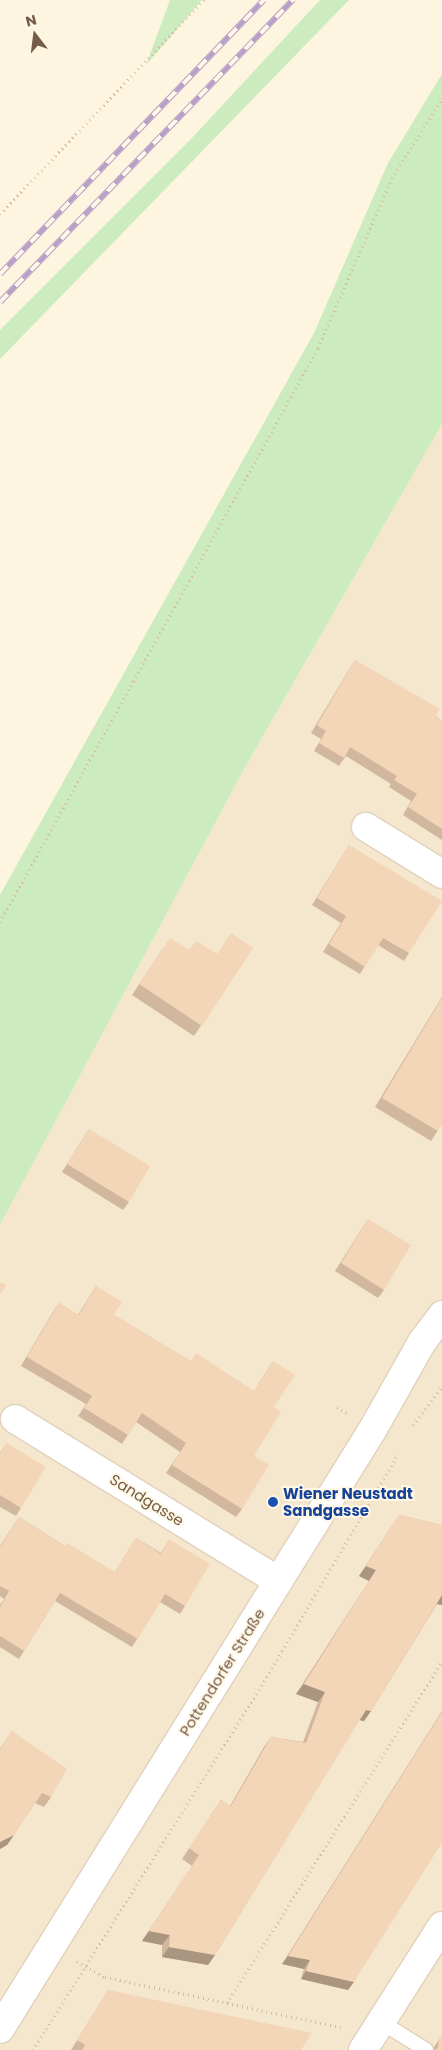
<!DOCTYPE html>
<html>
<head>
<meta charset="utf-8">
<style>
	body { margin:0 }
	#map { position:relative; width:442px; height:2050px; overflow:hidden; background:#fdf5e0; font-family:Poppins,sans-serif }
	div>[style] { position:absolute }
	.residential>* { inset:0; background:#f5e7ce }
	.green>* { inset:0; background:#ccebbf }
	.path>* { height:3px; margin-top:-1.5px; transform-origin:0; background:repeating-linear-gradient(90deg,#d8b89a 0 1px,transparent 0 5px) }
	.roads { filter:drop-shadow(1px 0 #e1d1bc) drop-shadow(-1px 0 #e1d1bc) drop-shadow(0 1px #e1d1bc) drop-shadow(0 -1px #e1d1bc) }
	.service>* { height:14px; margin:-7px; padding:0 7px; transform-origin:7px; border-radius:7px; background:#fff }
	.minor>* { height:28px; margin:-14px; padding:0 14px; transform-origin:14px; border-radius:14px; background:#fff }
	.secondary>* { height:28px; margin:-14px; padding:0 14px; transform-origin:14px; border-radius:14px; background:#fff }
	.rail>* { height:5.5px; margin-top:-2.75px; transform-origin:0; background:repeating-linear-gradient(90deg,#fff8e7 0 11px,#b89fc6 0 22px); box-sizing:border-box; border-block:1px solid #b89fc6 }
	.wall>* { inset:0; background:#d1b79d }
	.shaded-wall>* { inset:0; background:#aa9580 }
	.building>* { inset:0; background:#f3d5b7 }
	.dots>* { width:14px; height:14px; translate:-50% -50%; box-sizing:border-box; border:2px solid #fff8e7; border-radius:50% }
	span { translate:-50% -50%; white-space:nowrap; text-align:center; line-height:1.15; -webkit-text-stroke:4px #fff8e7; paint-order:stroke }
	.transit-label { font-size:15px; color:#164399; font-weight:700 }
	.left { translate:0 -50%; text-align:left }
	.street-label { font-size:15px; color:#745c47 }
	.north { position:absolute; left:10px; top:10px; width:50px; height:50px; -webkit-text-stroke:4px #fff8e7; paint-order:stroke; rotate:345deg; font-size:14px; font-weight:700; line-height:20px; text-align:center; color:#745c47 }
	.north::after { content:''; display:block; margin:auto; width:18px; height:22px; background:#745c47; clip-path:polygon(50% 0,100% 100%,50% 72%,0 100%) }
</style>
</head>
<body>
<div id="map">
	<div class="residential">
		<i style="clip-path:polygon(442px 424px,442px 2050px,0 2050px,0 1225px,244px 769px)"></i>
	</div>
	<div class="green">
		<i style="clip-path:polygon(170px 0,202px 0,146px 65px)"></i>
		<i style="clip-path:polygon(320px 0,349px 0,0 359px,0 330px,190px 140px)"></i>
		<i style="clip-path:polygon(442px 74px,442px 424px,244px 769px,0 1225px,0 895px,314px 333px,388px 163px)"></i>
	</div>
	<div class="path">
		<i style="left:0;top:214px;width:296px;rotate:-46.4deg"></i>
		<i style="left:0;top:922px;width:656px;rotate:-61.01deg"></i>
		<i style="left:318px;top:348px;width:185px;rotate:-66.5deg"></i>
		<i style="left:392px;top:178px;width:93px;rotate:-57.7deg"></i>
		<i style="left:337px;top:1407px;width:12px;rotate:31deg"></i>
		<i style="left:413px;top:1425px;width:49px;rotate:-53.4deg"></i>
		<i style="left:77px;top:1961px;width:32px;rotate:30deg"></i>
		<i style="left:105px;top:1977px;width:241px;rotate:12deg"></i>
		<i style="left:227px;top:2003px;width:403px;rotate:-57.8deg"></i>
		<i style="left:33px;top:2050px;width:425px;rotate:-57.9deg"></i>
		<i style="left:259px;top:1690px;width:269px;rotate:-59.4deg"></i>
		<i style="left:396px;top:1458px;width:5px;rotate:-79deg"></i>
	</div>
	<div class="roads">
		<div class="service">
			<i style="left:381px;top:2022px;width:53px;rotate:31.9deg"></i>
		</div>
		<div class="minor">
			<i style="left:366px;top:827px;width:89px;rotate:31.7deg"></i>
			<i style="left:15px;top:1419px;width:309px;rotate:31.6deg"></i>
			<i style="left:363px;top:2050px;width:147px;rotate:-57.5deg"></i>
		</div>
		<div class="secondary">
			<i style="left:0;top:2029px;width:706px;rotate:-58.13deg"></i>
			<i style="left:373px;top:1429px;width:100px;rotate:-60.6deg"></i>
			<i style="left:422px;top:1342px;width:34px;rotate:-53deg"></i>
		</div>
	</div>
	<div class="rail">
		<i style="left:0;top:274px;width:380px;rotate:-46.1deg"></i>
		<i style="left:0;top:302px;width:421px;rotate:-45.9deg"></i>
	</div>
	<div class="wall">
		<i style="clip-path:polygon(355px 660px,442px 721px,442px 840px,403px 815px,411px 801px,389px 787px,391px 784px,346px 756px,339px 766px,314px 751px,321px 739px,311px 733px,350px 668px)"></i>
		<i style="clip-path:polygon(349px 845px,409px 953px,404px 961px,378px 945px,360px 974px,323px 952px,341px 923px,312px 905px)"></i>
		<i style="clip-path:polygon(163px 948px,217px 954px,253px 948px,194px 1036px,132px 995px)"></i>
		<i style="clip-path:polygon(442px 997px,442px 1124px,431px 1141px,375px 1107px)"></i>
		<i style="clip-path:polygon(89px 1129px,129px 1202px,123px 1210px,62px 1172px)"></i>
		<i style="clip-path:polygon(368px 1219px,384px 1290px,378px 1298px,335px 1271px)"></i>
		<i style="clip-path:polygon(96px 1286px,114px 1315px,190px 1361px,254px 1391px,273px 1361px,274px 1407px,254px 1456px,242px 1509px,236px 1517px,166px 1473px,180px 1452px,136px 1422px,122px 1444px,78px 1416px,86px 1404px,21px 1366px,53px 1312px,59px 1303px,78px 1315px)"></i>
		<i style="clip-path:polygon(7px 1443px,21px 1508px,16px 1516px,0 1507px,0 1453px)"></i>
		<i style="clip-path:polygon(399px 1515px,442px 1525px,442px 1605px,437px 1604px,371px 1711px,364px 1721px,359px 1720px,215px 1955px,208px 1965px,162px 1957px,162px 1945px,142px 1941px,192px 1866px,182px 1859px,221px 1800px,230px 1806px,264px 1747px,271px 1737px,303px 1742px,318px 1702px,296px 1694px,369px 1581px,359px 1576px)"></i>
		<i style="clip-path:polygon(19px 1517px,65px 1546px,115px 1572px,136px 1538px,161px 1553px,169px 1539px,185px 1606px,180px 1614px,160px 1602px,132px 1647px,55px 1601px,19px 1659px,0 1647px,0 1605px,4px 1599px,0 1596px,0 1546px)"></i>
		<i style="clip-path:polygon(442px 1711px,442px 1842px,348px 1990px,301px 1979px,304px 1969px,282px 1964px)"></i>
		<i style="clip-path:polygon(12px 1731px,51px 1797px,44px 1807px,35px 1803px,7px 1845px,0 1849px,0 1749px)"></i>
		<i style="clip-path:polygon(108px 1990px,301px 2050px,71px 2050px)"></i>
		<i style="clip-path:polygon(442px 2035px,442px 2050px,434px 2050px,434px 2047px)"></i>
	</div>
	<div class="shaded-wall">
		<i style="clip-path:polygon(366px 1566px,376px 1570px,369px 1581px,359px 1576px)"></i>
		<i style="clip-path:polygon(442px 1595px,442px 1605px,436px 1604px)"></i>
		<i style="clip-path:polygon(304px 1684px,325px 1692px,318px 1702px,296px 1694px)"></i>
		<i style="clip-path:polygon(366px 1710px,371px 1711px,364px 1721px,359px 1720px)"></i>
		<i style="clip-path:polygon(14px 1835px,7px 1845px,0 1849px,0 1842px)"></i>
		<i style="clip-path:polygon(149px 1931px,170px 1935px,162px 1945px,142px 1941px)"></i>
		<i style="clip-path:polygon(169px 1947px,215px 1955px,208px 1965px,162px 1957px)"></i>
		<i style="clip-path:polygon(288px 1956px,310px 1960px,304px 1969px,282px 1964px)"></i>
		<i style="clip-path:polygon(306px 1971px,354px 1982px,348px 1990px,301px 1979px)"></i>
	</div>
	<div class="building">
		<i style="clip-path:polygon(355px 660px,440px 709px,435px 717px,442px 721px,442px 829px,408px 807px,417px 794px,394px 780px,397px 776px,350px 747px,344px 758px,319px 743px,326px 731px,317px 725px)"></i>
		<i style="clip-path:polygon(349px 845px,442px 901px,409px 953px,383px 938px,365px 967px,329px 944px,346px 916px,317px 898px)"></i>
		<i style="clip-path:polygon(231px 933px,253px 948px,202px 1026px,139px 984px,170px 938px,189px 950px,196px 941px,217px 954px)"></i>
		<i style="clip-path:polygon(442px 998px,442px 1124px,438px 1131px,382px 1098px)"></i>
		<i style="clip-path:polygon(89px 1129px,150px 1166px,129px 1202px,67px 1164px)"></i>
		<i style="clip-path:polygon(368px 1219px,411px 1245px,384px 1290px,341px 1263px)"></i>
		<i style="clip-path:polygon(0 1282px,6px 1285px,0 1295px)"></i>
		<i style="clip-path:polygon(96px 1286px,122px 1302px,114px 1315px,191px 1361px,196px 1353px,254px 1391px,273px 1361px,295px 1375px,274px 1407px,281px 1412px,254px 1456px,269px 1465px,242px 1509px,172px 1465px,186px 1443px,142px 1413px,128px 1435px,84px 1408px,92px 1396px,27px 1357px,59px 1303px,79px 1315px)"></i>
		<i style="clip-path:polygon(7px 1443px,46px 1467px,21px 1508px,0 1495px,0 1454px)"></i>
		<i style="clip-path:polygon(399px 1515px,442px 1525px,442px 1595px,371px 1711px,366px 1710px,215px 1955px,169px 1947px,170px 1935px,149px 1931px,199px 1855px,189px 1848px,221px 1800px,231px 1806px,271px 1737px,306px 1743px,325px 1692px,304px 1684px,376px 1570px,366px 1566px)"></i>
		<i style="clip-path:polygon(19px 1517px,65px 1546px,67px 1543px,115px 1572px,136px 1538px,161px 1554px,169px 1539px,210px 1564px,185px 1606px,165px 1594px,138px 1639px,60px 1593px,24px 1651px,0 1636px,0 1607px,9px 1591px,0 1586px,0 1547px)"></i>
		<i style="clip-path:polygon(442px 1712px,442px 1842px,354px 1982px,306px 1971px,310px 1960px,288px 1956px)"></i>
		<i style="clip-path:polygon(12px 1731px,67px 1769px,51px 1797px,42px 1793px,14px 1835px,0 1842px,0 1750px)"></i>
		<i style="clip-path:polygon(108px 1990px,312px 2033px,301px 2050px,82px 2050px,85px 2045px,77px 2040px)"></i>
		<i style="clip-path:polygon(442px 2035px,442px 2050px,434px 2050px,438px 2048px,439px 2039px)"></i>
	</div>
	<div class="dots">
		<i style="left:273px;top:1502px;background:#1a4fb4"></i>
	</div>
	<div class="transit-label">
		<span class="left" style="left:283px;top:1502px">Wiener Neustadt<br>Sandgasse</span>
	</div>
	<div class="street-label">
		<span style="left:147px;top:1500px;rotate:32deg">Sandgasse</span>
		<span style="left:222px;top:1672px;rotate:-58deg">Pottendorfer Straße</span>
	</div>
	<div class="north">N</div>
</div>
</body>
</html>
